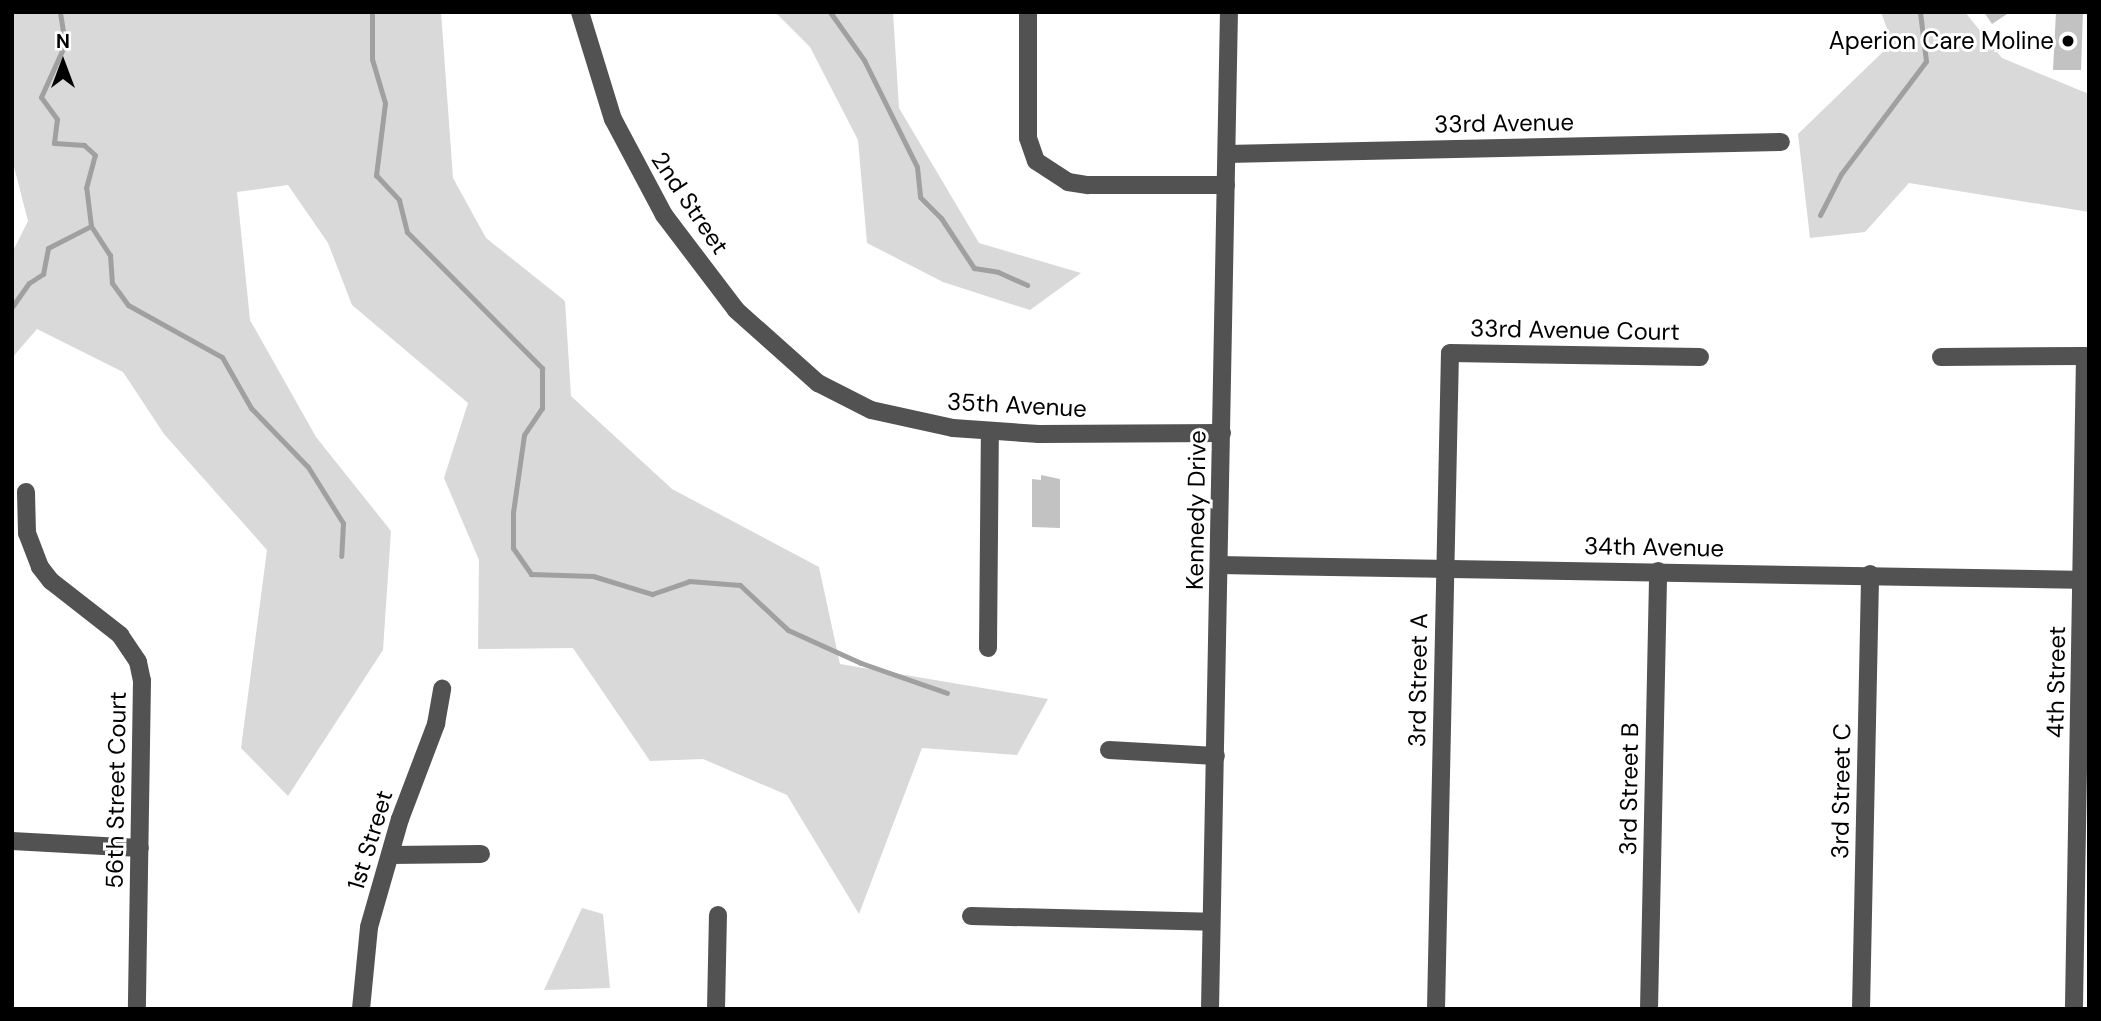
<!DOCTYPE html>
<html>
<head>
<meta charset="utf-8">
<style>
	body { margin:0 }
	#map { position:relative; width:2101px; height:1021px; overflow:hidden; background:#fff; font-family:"DM Sans",sans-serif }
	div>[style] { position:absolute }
	.green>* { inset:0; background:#d9d9d9 }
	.stream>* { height:5px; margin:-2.5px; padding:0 2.5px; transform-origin:2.5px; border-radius:2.5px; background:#a0a0a0 }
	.building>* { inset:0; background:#c2c2c2 }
	.minor>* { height:18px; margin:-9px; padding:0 9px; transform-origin:9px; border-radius:9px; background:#525252 }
	.dots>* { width:19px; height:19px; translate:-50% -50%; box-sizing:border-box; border:4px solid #fff; border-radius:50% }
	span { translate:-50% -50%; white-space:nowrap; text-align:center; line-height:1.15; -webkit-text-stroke:6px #fff; paint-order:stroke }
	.poi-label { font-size:24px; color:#000 }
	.right { translate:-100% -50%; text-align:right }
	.street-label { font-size:24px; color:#000 }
	.frame { position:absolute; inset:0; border:14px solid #000; pointer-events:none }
	.north { position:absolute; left:28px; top:28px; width:70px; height:70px; -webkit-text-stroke:5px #fff; paint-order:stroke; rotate:0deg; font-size:19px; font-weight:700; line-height:28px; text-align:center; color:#000 }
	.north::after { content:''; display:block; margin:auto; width:24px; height:32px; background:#000; clip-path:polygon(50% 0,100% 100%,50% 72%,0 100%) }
</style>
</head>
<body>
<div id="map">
	<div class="green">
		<i style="clip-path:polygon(12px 12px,441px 12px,453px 178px,486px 238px,565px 301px,571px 396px,672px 489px,819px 567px,840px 664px,1048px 699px,1017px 755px,922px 748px,859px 914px,787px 795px,703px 759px,650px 761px,573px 648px,478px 649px,479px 560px,444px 478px,468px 403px,352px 305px,328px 243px,288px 185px,237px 192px,250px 320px,316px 437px,391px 531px,383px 650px,288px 796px,241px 748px,267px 550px,164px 434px,123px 372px,37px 329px,12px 358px,12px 253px,28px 221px,12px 159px)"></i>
		<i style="clip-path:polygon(775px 12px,893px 12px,899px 108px,979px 243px,1081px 273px,1030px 310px,943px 282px,867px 243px,858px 140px,810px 47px)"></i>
		<i style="clip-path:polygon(1881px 12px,1965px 12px,2002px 58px,2089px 94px,2089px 212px,1909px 183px,1865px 232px,1810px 238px,1798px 134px,1892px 43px)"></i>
		<i style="clip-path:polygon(582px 908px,603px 914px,610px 988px,544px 990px)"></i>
	</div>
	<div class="stream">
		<i style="left:372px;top:12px;width:47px;rotate:90deg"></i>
		<i style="left:372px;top:59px;width:46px;rotate:73.5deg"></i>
		<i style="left:385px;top:103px;width:73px;rotate:97.1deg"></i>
		<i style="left:376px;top:175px;width:34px;rotate:47deg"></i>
		<i style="left:399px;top:200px;width:33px;rotate:76deg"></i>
		<i style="left:407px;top:232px;width:192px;rotate:45.2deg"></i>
		<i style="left:542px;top:368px;width:40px;rotate:90deg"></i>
		<i style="left:542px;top:408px;width:32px;rotate:124deg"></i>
		<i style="left:524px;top:435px;width:78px;rotate:98.1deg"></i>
		<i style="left:513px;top:512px;width:36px;rotate:90deg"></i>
		<i style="left:513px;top:548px;width:32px;rotate:55deg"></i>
		<i style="left:531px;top:574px;width:62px;rotate:1.8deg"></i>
		<i style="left:593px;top:576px;width:62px;rotate:17deg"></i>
		<i style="left:652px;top:594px;width:39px;rotate:-19deg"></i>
		<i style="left:689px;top:581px;width:51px;rotate:4.5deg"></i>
		<i style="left:740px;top:585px;width:66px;rotate:43.2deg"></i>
		<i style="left:788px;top:630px;width:80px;rotate:24.3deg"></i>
		<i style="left:861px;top:663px;width:91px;rotate:19.2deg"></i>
		<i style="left:830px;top:12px;width:59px;rotate:54.7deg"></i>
		<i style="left:864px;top:60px;width:119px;rotate:63.6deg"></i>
		<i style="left:917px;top:167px;width:30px;rotate:84deg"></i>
		<i style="left:920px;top:197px;width:30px;rotate:45deg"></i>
		<i style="left:941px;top:218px;width:60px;rotate:56.6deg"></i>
		<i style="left:974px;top:268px;width:24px;rotate:9deg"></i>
		<i style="left:998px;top:272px;width:32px;rotate:24deg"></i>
		<i style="left:1820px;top:215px;width:46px;rotate:-62.9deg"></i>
		<i style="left:1841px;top:174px;width:141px;rotate:-53deg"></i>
		<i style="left:1926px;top:61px;width:49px;rotate:-97deg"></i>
		<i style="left:91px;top:226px;width:35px;rotate:57deg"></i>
		<i style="left:110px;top:255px;width:28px;rotate:86deg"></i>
		<i style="left:112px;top:283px;width:27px;rotate:54deg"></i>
		<i style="left:128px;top:305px;width:107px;rotate:29deg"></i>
		<i style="left:222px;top:357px;width:59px;rotate:60.4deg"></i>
		<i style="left:251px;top:408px;width:82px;rotate:46deg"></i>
		<i style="left:308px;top:467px;width:66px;rotate:58deg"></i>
		<i style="left:343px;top:523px;width:33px;rotate:93deg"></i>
		<i style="left:12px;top:307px;width:29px;rotate:-55deg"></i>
		<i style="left:29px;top:283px;width:17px;rotate:-33deg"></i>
		<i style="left:43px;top:274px;width:26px;rotate:-79deg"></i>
		<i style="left:48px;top:248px;width:48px;rotate:-27.1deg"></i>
		<i style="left:91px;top:226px;width:38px;rotate:-97deg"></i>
		<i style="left:86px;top:188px;width:34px;rotate:-75deg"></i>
		<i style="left:95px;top:155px;width:15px;rotate:-138deg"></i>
		<i style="left:84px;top:145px;width:30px;rotate:-176deg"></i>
		<i style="left:54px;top:143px;width:24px;rotate:-83deg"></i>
		<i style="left:57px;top:119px;width:27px;rotate:-126deg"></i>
		<i style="left:41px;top:97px;width:58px;rotate:-65.6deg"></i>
		<i style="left:65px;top:44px;width:32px;rotate:-99deg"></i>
	</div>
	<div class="building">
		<i style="clip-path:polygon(1984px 12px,2010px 12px,1992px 24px)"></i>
		<i style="clip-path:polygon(2056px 12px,2083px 12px,2081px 70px,2053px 70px)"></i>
		<i style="clip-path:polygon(1041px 475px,1060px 479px,1060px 528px,1032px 527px,1032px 479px,1041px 480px)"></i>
	</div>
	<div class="minor">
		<i style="left:580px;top:12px;width:112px;rotate:72.9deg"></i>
		<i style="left:613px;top:119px;width:109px;rotate:62deg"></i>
		<i style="left:664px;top:215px;width:119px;rotate:52.8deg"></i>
		<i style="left:736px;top:310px;width:110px;rotate:41.7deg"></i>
		<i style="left:818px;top:383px;width:59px;rotate:27deg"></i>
		<i style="left:871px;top:410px;width:84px;rotate:12.4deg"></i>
		<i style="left:953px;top:428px;width:86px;rotate:4deg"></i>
		<i style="left:1039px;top:434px;width:183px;rotate:-0.3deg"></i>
		<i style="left:1028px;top:12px;width:126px;rotate:90deg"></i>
		<i style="left:1028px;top:138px;width:24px;rotate:71deg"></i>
		<i style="left:1036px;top:161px;width:38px;rotate:33deg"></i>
		<i style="left:1068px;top:182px;width:20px;rotate:9deg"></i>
		<i style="left:1088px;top:185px;width:138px"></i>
		<i style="left:1227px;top:154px;width:554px;rotate:-1.24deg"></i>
		<i style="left:1941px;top:357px;width:144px;rotate:-0.4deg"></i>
		<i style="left:2085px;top:356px;width:653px;rotate:90.97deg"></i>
		<i style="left:26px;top:492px;width:41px;rotate:88.6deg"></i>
		<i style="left:27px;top:533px;width:36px;rotate:69deg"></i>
		<i style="left:40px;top:567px;width:18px;rotate:52deg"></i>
		<i style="left:51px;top:581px;width:88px;rotate:38deg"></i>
		<i style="left:120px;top:635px;width:32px;rotate:56deg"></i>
		<i style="left:138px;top:662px;width:19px;rotate:78deg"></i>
		<i style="left:142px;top:681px;width:328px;rotate:90.9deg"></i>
		<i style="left:1219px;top:565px;width:870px;rotate:0.99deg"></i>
		<i style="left:988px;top:648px;width:217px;rotate:-89.5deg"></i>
		<i style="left:1109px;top:750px;width:107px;rotate:3.2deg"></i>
		<i style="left:12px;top:841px;width:128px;rotate:3.1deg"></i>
		<i style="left:390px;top:855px;width:91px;rotate:-0.6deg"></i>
		<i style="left:971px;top:916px;width:240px;rotate:1.4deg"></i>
		<i style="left:361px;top:1009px;width:82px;rotate:-84.4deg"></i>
		<i style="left:369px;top:927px;width:112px;rotate:-74deg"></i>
		<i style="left:400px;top:819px;width:102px;rotate:-69.2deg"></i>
		<i style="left:436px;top:724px;width:36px;rotate:-80deg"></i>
		<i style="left:716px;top:1009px;width:94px;rotate:-88.8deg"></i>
		<i style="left:1210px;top:1009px;width:997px;rotate:-88.91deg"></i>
		<i style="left:1436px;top:1009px;width:656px;rotate:-88.78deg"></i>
		<i style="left:1450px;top:353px;width:250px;rotate:0.9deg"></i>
		<i style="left:1649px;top:1009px;width:438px;rotate:-88.8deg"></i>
		<i style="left:1861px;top:1009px;width:435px;rotate:-88.8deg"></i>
	</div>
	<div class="dots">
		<i style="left:2068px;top:41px;background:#000"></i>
	</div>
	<div class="poi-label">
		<span class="right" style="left:2054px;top:41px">Aperion Care Moline</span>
	</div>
	<div class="street-label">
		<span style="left:1504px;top:123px;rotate:-1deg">33rd Avenue</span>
		<span style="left:690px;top:203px;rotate:56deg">2nd Street</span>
		<span style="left:1575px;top:330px;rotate:1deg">33rd Avenue Court</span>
		<span style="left:1017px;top:405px;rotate:3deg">35th Avenue</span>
		<span style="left:1196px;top:510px;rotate:-89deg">Kennedy Drive</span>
		<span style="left:1654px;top:547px;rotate:1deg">34th Avenue</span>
		<span style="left:1418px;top:680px;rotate:-89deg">3rd Street A</span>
		<span style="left:2056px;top:682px;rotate:-89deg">4th Street</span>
		<span style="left:1629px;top:789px;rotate:-89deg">3rd Street B</span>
		<span style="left:116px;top:790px;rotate:-89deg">56th Street Court</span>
		<span style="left:1841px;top:791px;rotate:-89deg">3rd Street C</span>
		<span style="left:370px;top:840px;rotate:-73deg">1st Street</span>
	</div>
	<div class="frame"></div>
	<div class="north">N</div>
</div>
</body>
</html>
